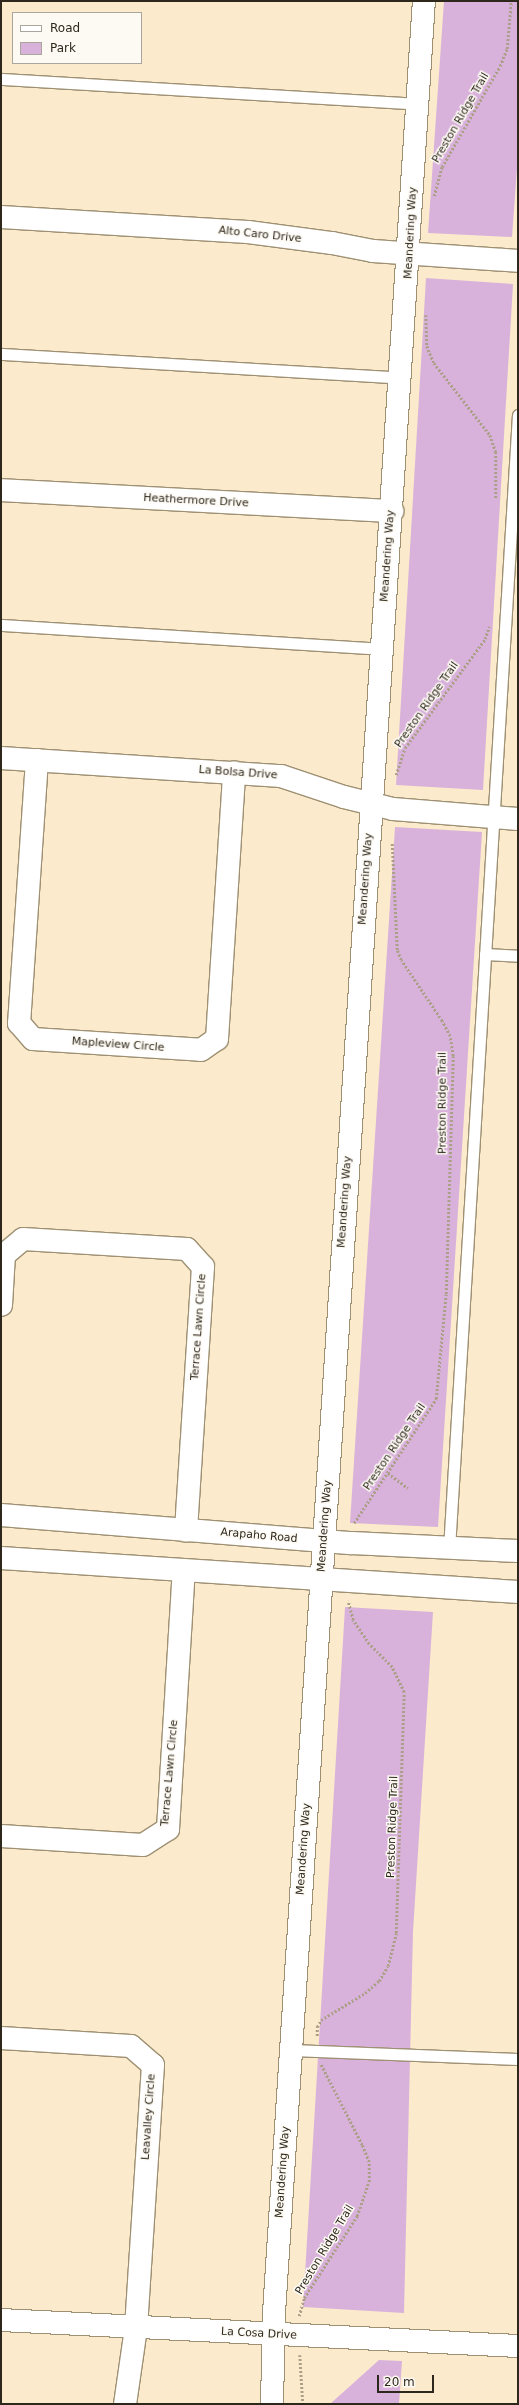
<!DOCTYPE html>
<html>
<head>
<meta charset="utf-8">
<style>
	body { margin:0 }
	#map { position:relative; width:519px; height:2405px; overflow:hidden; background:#fbebcc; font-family:"DejaVu Sans",sans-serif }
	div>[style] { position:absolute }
	.green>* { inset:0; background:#d9b2db }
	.path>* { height:2.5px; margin-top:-1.25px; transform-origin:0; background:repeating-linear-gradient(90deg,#ab9f87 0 2px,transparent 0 4px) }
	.roads { filter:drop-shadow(1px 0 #9e9073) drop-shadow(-1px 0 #9e9073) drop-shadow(0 1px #9e9073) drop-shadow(0 -1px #9e9073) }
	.service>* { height:11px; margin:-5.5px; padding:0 5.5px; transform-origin:5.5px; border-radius:5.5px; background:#fff }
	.minor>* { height:22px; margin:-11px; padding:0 11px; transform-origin:11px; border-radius:11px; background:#fff }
	.tertiary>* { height:22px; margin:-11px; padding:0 11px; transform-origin:11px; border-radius:11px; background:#fff }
	.secondary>* { height:22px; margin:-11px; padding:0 11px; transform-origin:11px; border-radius:11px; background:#fff }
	span { translate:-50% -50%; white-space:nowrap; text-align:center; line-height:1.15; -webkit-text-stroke:3px #fdfaf4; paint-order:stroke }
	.street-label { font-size:11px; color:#2e281c }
	.frame { position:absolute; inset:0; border:2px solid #2e281c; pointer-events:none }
	.legend { position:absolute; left:12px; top:12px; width:130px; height:52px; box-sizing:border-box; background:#fdfaf4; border:1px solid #aaa69e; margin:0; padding:5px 7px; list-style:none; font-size:12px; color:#2e281c }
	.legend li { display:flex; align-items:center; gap:8px; height:20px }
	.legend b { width:20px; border:1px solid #aaa69e }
	.scale { position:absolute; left:377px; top:2375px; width:57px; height:18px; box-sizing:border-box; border:2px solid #2e281c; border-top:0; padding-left:5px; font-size:12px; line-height:14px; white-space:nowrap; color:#2e281c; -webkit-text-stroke:3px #fdfaf4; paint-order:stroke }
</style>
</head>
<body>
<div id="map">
	<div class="green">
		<i style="clip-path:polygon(444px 1px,518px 1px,518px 155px,512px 237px,428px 233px)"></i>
		<i style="clip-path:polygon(426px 278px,513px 284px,483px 790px,396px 785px)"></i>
		<i style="clip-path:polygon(395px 827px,482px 832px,438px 1527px,350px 1523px)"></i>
		<i style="clip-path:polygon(345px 1607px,433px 1612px,413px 1932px,404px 2313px,303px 2307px)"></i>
		<i style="clip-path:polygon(379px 2360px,402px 2361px,399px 2404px,330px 2404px)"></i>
	</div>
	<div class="path">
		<i style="left:434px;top:196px;width:30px;rotate:-75deg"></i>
		<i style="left:442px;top:167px;width:116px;rotate:-60.1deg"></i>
		<i style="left:500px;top:66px;width:18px;rotate:-68deg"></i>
		<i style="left:507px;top:49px;width:48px;rotate:-85.2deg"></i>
		<i style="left:426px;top:315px;width:31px;rotate:88deg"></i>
		<i style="left:427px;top:346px;width:18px;rotate:68deg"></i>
		<i style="left:434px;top:363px;width:91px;rotate:52.1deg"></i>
		<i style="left:490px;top:435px;width:18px;rotate:71deg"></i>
		<i style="left:496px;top:452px;width:46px;rotate:90deg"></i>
		<i style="left:396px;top:775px;width:28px;rotate:-72deg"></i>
		<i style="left:405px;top:748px;width:135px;rotate:-53.7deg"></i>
		<i style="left:485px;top:639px;width:13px;rotate:-72deg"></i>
		<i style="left:388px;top:1473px;width:25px;rotate:37deg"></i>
		<i style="left:354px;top:1523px;width:149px;rotate:-56.5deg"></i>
		<i style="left:436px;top:1399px;width:105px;rotate:-84.6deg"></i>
		<i style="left:446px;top:1294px;width:238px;rotate:-88.3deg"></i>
		<i style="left:453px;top:1056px;width:20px;rotate:-99deg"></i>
		<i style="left:450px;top:1036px;width:17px;rotate:-118deg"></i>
		<i style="left:442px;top:1021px;width:73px;rotate:-123.9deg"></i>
		<i style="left:401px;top:960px;width:11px;rotate:-112deg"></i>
		<i style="left:397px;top:950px;width:108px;rotate:-92.7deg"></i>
		<i style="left:317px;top:2036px;width:9px;rotate:-90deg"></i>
		<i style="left:317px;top:2027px;width:8px;rotate:-60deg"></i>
		<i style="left:321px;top:2020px;width:52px;rotate:-31.5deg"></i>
		<i style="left:365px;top:1993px;width:18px;rotate:-41deg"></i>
		<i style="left:379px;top:1981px;width:17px;rotate:-59deg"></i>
		<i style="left:388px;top:1966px;width:34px;rotate:-76deg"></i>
		<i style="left:396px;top:1933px;width:241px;rotate:-88.1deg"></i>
		<i style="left:404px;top:1692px;width:28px;rotate:-116deg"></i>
		<i style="left:392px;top:1667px;width:33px;rotate:-135deg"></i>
		<i style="left:369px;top:1644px;width:29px;rotate:-124deg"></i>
		<i style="left:353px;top:1620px;width:20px;rotate:-105deg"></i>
		<i style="left:299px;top:2316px;width:19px;rotate:-74deg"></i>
		<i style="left:304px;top:2298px;width:98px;rotate:-57.1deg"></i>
		<i style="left:357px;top:2216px;width:36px;rotate:-71deg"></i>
		<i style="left:369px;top:2182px;width:20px;rotate:-90deg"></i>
		<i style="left:369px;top:2162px;width:18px;rotate:-112deg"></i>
		<i style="left:362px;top:2145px;width:90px;rotate:-117.1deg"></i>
		<i style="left:300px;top:2355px;width:49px;rotate:86.5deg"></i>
	</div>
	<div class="roads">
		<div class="service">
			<i style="left:1px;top:79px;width:418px;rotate:3.4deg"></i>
			<i style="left:1px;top:354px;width:401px;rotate:3.4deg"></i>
			<i style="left:1px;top:625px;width:382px;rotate:3.6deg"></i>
			<i style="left:485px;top:954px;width:33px;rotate:3deg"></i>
			<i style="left:449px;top:1549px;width:1136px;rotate:-86.52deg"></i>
			<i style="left:291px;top:2050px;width:227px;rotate:2.3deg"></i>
		</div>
		<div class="minor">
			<i style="left:1px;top:217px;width:247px;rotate:3.5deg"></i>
			<i style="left:248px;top:232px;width:85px;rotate:7.5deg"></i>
			<i style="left:332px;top:243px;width:42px;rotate:11deg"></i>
			<i style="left:373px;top:251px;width:145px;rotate:3.9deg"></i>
			<i style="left:1px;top:490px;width:392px;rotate:3.1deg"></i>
			<i style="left:37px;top:760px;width:264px;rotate:93.9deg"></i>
			<i style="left:19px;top:1023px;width:21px;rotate:49deg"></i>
			<i style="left:33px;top:1039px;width:168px;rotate:3.7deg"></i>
			<i style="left:201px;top:1050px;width:19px;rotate:-35deg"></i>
			<i style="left:217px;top:1039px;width:267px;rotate:-86.3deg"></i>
			<i style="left:1px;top:1305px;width:50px;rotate:-86.6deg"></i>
			<i style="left:4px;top:1255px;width:25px;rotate:-40deg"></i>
			<i style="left:23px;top:1239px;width:164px;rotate:3.5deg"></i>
			<i style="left:187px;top:1249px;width:24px;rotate:48deg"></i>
			<i style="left:203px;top:1267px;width:264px;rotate:93.7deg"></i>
			<i style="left:1px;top:1836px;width:142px;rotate:3.6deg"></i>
			<i style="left:143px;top:1845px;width:30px;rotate:-33deg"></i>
			<i style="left:168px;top:1829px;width:259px;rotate:-86.5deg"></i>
			<i style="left:1px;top:2038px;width:130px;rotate:3.5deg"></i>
			<i style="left:131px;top:2046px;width:29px;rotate:41deg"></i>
			<i style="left:153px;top:2065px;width:264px;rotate:93.7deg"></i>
			<i style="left:136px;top:2328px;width:77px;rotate:98.2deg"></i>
		</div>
		<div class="tertiary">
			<i style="left:1px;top:758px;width:281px;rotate:3.7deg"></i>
			<i style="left:281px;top:776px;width:66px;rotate:18.4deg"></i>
			<i style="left:344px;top:797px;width:50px;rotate:13.8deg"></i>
			<i style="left:393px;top:809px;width:125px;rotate:4.6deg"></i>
			<i style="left:1px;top:2320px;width:518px;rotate:2.88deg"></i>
			<i style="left:272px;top:2404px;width:91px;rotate:-88.7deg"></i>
			<i style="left:274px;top:2313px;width:2317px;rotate:-86.29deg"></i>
		</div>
		<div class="secondary">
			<i style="left:1px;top:1515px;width:352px;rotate:4.6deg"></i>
			<i style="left:352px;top:1543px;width:166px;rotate:2.8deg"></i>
			<i style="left:1px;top:1558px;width:518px;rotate:3.76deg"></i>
		</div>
	</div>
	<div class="street-label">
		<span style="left:461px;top:118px;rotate:-60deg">Preston Ridge Trail</span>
		<span style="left:411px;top:233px;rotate:-87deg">Meandering Way</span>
		<span style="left:260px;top:235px;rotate:6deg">Alto Caro Drive</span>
		<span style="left:196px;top:501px;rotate:3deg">Heathermore Drive</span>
		<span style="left:388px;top:556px;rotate:-86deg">Meandering Way</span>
		<span style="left:427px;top:705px;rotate:-55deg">Preston Ridge Trail</span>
		<span style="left:238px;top:773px;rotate:4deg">La Bolsa Drive</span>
		<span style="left:366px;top:879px;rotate:-86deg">Meandering Way</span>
		<span style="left:118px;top:1045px;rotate:4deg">Mapleview Circle</span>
		<span style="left:443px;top:1103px;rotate:-90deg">Preston Ridge Trail</span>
		<span style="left:345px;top:1202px;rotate:-86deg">Meandering Way</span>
		<span style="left:199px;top:1327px;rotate:-86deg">Terrace Lawn Circle</span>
		<span style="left:395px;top:1447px;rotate:-56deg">Preston Ridge Trail</span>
		<span style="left:325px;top:1526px;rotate:-86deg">Meandering Way</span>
		<span style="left:259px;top:1536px;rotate:5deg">Arapaho Road</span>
		<span style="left:170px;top:1773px;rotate:-85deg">Terrace Lawn Circle</span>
		<span style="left:393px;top:1827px;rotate:-88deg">Preston Ridge Trail</span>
		<span style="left:304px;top:1849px;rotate:-86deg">Meandering Way</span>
		<span style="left:149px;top:2117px;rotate:-86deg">Leavalley Circle</span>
		<span style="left:283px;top:2172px;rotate:-86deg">Meandering Way</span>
		<span style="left:325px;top:2250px;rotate:-59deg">Preston Ridge Trail</span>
		<span style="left:259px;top:2334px;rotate:3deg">La Cosa Drive</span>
	</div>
	<div class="frame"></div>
	<ul class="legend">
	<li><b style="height:5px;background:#fff"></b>Road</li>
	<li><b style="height:11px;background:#d9b2db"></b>Park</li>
	</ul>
	<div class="scale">20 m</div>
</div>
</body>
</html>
